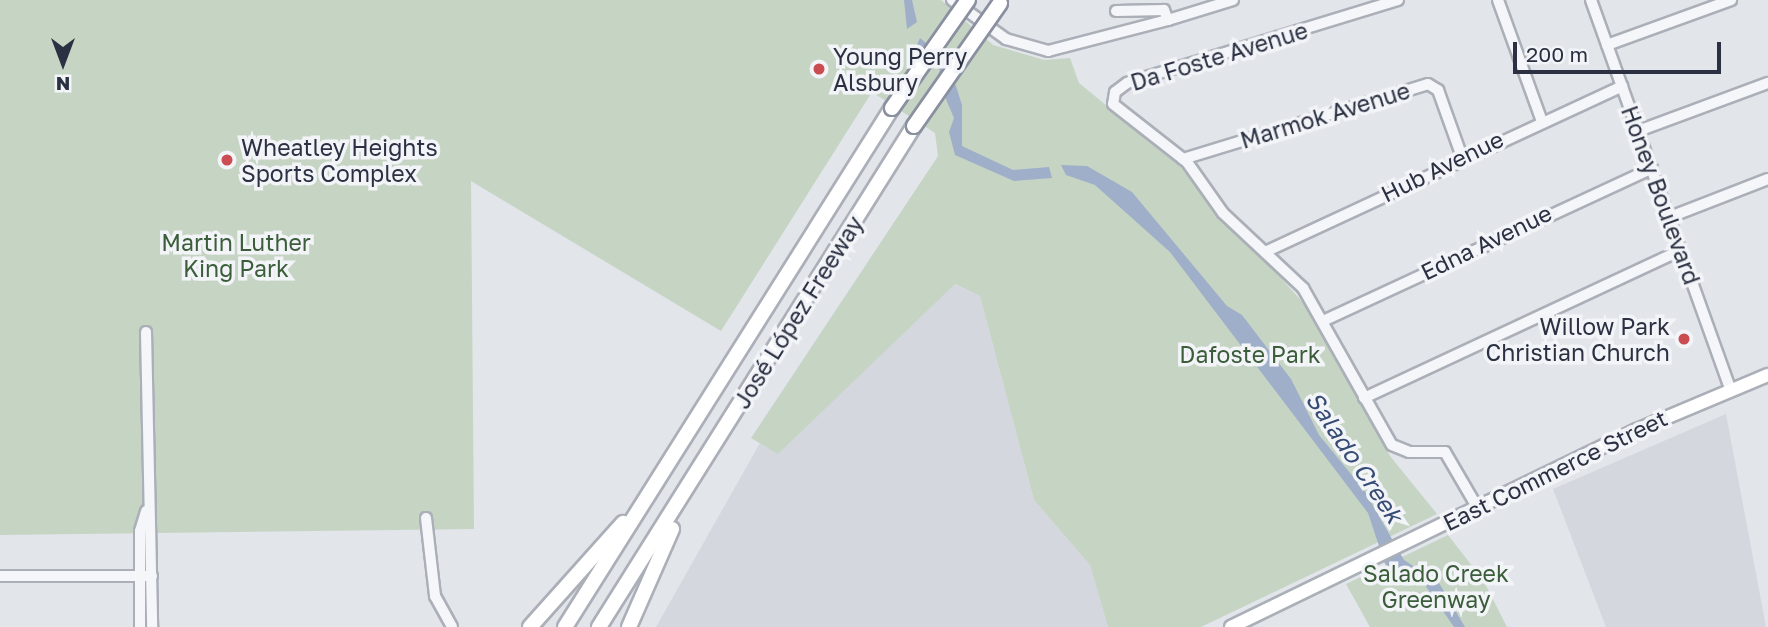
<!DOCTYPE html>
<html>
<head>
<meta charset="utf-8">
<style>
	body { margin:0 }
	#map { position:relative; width:1768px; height:627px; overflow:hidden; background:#e2e5ea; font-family:"Golos Text",sans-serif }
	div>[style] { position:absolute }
	.built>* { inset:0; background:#d5d7df }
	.green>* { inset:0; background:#c6d4c4 }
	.water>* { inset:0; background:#9faec9 }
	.roads { filter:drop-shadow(2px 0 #abafb8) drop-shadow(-2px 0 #abafb8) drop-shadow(0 2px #abafb8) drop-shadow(0 -2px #abafb8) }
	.minor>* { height:10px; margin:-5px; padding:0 5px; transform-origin:5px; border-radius:5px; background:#f5f6f9 }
	.major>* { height:12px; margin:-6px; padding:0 6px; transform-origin:6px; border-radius:6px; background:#fff }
	.highway>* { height:14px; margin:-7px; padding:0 7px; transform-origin:7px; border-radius:7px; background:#fff }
	.bridges { filter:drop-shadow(2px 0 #8a90a0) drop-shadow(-2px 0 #8a90a0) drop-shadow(0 2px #8a90a0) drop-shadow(0 -2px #8a90a0) }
	.highway-bridge>* { height:14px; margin:-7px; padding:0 7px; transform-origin:7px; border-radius:7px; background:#fff }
	.dots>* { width:19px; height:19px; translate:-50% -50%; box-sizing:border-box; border:4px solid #f2f4f8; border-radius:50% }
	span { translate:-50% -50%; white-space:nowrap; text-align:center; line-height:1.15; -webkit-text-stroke:7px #f2f4f8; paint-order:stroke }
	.poi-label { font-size:23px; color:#2b3142 }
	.left { translate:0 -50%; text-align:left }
	.right { translate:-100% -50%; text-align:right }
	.street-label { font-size:23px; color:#2b3142 }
	.park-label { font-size:23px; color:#3b5d39 }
	.water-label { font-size:24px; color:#364b74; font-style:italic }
	.north { position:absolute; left:28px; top:28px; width:70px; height:70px; -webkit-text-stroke:5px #f2f4f8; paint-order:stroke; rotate:180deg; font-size:19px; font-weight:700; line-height:28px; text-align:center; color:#2b3142 }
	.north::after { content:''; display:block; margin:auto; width:24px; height:32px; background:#2b3142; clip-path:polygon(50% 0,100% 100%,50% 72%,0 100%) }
	.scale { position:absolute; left:1513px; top:42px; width:208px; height:32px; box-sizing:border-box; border:4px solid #2b3142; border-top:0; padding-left:9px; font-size:21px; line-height:24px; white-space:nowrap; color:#2b3142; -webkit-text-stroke:5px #f2f4f8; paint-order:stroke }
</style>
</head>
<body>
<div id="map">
	<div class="built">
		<i style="clip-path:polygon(954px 284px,980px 296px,1034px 500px,1090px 565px,1108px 627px,656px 627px,760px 443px,778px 453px)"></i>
		<i style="clip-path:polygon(1726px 414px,1766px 627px,1606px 627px,1553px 489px)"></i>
	</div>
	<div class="green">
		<i style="clip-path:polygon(0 0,941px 0,993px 45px,1044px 60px,1070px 58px,1079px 83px,1179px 165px,1315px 316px,1390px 456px,1437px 514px,1201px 627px,1108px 627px,1090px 565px,1034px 500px,980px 296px,955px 284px,778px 454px,751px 438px,938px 156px,935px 133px,872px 92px,721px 331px,471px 181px,474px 529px,0 535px)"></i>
		<i style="clip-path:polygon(1448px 535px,1483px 580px,1507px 627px,1370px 627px,1346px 584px)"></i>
	</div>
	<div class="water">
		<i style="clip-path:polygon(904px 0,912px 0,917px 22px,907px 29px)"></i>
		<i style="clip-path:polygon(920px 38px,942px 57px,954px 80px,962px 105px,962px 146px,1013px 170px,1049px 167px,1052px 178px,1014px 181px,955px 155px,949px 132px,954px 118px,937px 78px,940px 70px,916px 47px)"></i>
		<i style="clip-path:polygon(1061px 165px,1087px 166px,1132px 192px,1227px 306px,1242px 315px,1291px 379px,1319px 435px,1364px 490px,1404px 560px,1439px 583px,1465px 627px,1454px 627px,1425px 585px,1385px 564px,1368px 513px,1170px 252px,1095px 185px,1066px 175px)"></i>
	</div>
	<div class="roads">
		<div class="minor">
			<i style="left:952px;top:0;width:67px;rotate:35.8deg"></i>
			<i style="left:1006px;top:39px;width:44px;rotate:15.9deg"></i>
			<i style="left:1048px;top:51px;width:124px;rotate:-14.5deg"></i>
			<i style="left:1168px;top:20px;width:11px;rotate:-112deg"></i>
			<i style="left:1164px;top:10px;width:48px;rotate:178.8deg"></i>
			<i style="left:1398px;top:0;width:283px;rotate:163deg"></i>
			<i style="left:1127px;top:83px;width:15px;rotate:143deg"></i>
			<i style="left:1115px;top:92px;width:12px;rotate:99deg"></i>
			<i style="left:1113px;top:104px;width:94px;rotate:38.1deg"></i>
			<i style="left:1187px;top:162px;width:62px;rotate:54.8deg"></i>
			<i style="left:1223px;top:213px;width:110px;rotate:43.2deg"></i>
			<i style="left:1303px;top:288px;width:180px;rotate:60.5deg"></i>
			<i style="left:1392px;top:445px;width:18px;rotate:22deg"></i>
			<i style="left:1409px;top:452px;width:36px"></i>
			<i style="left:1445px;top:452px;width:64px;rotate:59.8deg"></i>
			<i style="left:1498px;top:0;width:127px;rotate:70.1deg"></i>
			<i style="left:1591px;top:0;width:414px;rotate:70.3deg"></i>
			<i style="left:1168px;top:20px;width:68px;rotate:-17.1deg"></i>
			<i style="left:1607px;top:45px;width:132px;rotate:-19.9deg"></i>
			<i style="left:1638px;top:131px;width:139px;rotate:-20.3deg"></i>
			<i style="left:1183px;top:159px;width:256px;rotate:-17deg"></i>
			<i style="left:1428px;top:84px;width:12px;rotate:31deg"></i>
			<i style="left:1438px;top:90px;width:71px;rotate:70.3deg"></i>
			<i style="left:1670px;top:217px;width:105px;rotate:-21.2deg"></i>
			<i style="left:1265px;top:252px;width:394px;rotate:-24.9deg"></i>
			<i style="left:1323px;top:321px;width:363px;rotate:-24.9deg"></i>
			<i style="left:146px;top:332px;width:295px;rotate:88.8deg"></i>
			<i style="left:1364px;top:398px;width:350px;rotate:-25deg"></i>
			<i style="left:426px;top:518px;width:79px;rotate:83.4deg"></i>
			<i style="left:435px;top:596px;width:35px;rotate:61deg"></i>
			<i style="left:0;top:576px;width:152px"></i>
			<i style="left:140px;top:627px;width:96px;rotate:-90deg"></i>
			<i style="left:140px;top:531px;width:21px;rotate:-73deg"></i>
		</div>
		<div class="major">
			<i style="left:1231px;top:627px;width:451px;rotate:-25.9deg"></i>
			<i style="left:1637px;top:430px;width:142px;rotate:-22.8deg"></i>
		</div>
		<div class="highway">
			<i style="left:530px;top:627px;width:140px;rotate:-48.2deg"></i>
			<i style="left:565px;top:627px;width:613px;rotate:-57.79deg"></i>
			<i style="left:599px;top:627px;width:592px;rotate:-57.84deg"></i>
			<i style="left:629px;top:627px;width:107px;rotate:-66.3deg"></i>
		</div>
	</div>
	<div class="bridges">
		<div class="highway-bridge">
			<i style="left:892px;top:108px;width:132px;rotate:-54.9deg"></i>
			<i style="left:914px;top:126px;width:150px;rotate:-55deg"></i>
		</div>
	</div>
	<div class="dots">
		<i style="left:819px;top:69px;background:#ca4d51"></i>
		<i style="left:227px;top:160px;background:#ca4d51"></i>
		<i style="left:1684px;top:339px;background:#ca4d51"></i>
	</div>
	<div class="poi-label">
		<span class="left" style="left:833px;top:69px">Young Perry<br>Alsbury</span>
		<span class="left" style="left:241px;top:160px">Wheatley Heights<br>Sports Complex</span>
		<span class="right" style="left:1670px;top:339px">Willow Park<br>Christian Church</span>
	</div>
	<div class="street-label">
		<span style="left:1219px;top:56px;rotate:-17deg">Da Foste Avenue</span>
		<span style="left:1325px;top:115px;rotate:-17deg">Marmok Avenue</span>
		<span style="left:1442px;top:166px;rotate:-26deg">Hub Avenue</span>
		<span style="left:1661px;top:195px;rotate:70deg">Honey Boulevard</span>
		<span style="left:1486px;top:242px;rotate:-26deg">Edna Avenue</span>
		<span style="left:798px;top:312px;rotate:-58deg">José López Freeway</span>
		<span style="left:1555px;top:470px;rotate:-26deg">East Commerce Street</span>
	</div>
	<div class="park-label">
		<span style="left:236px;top:255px">Martin Luther<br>King Park</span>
		<span style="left:1250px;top:354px">Dafoste Park</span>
		<span style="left:1436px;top:586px">Salado Creek<br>Greenway</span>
	</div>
	<div class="water-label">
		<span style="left:1355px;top:457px;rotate:56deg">Salado Creek</span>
	</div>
	<div class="north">N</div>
	<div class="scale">200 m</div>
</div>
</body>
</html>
